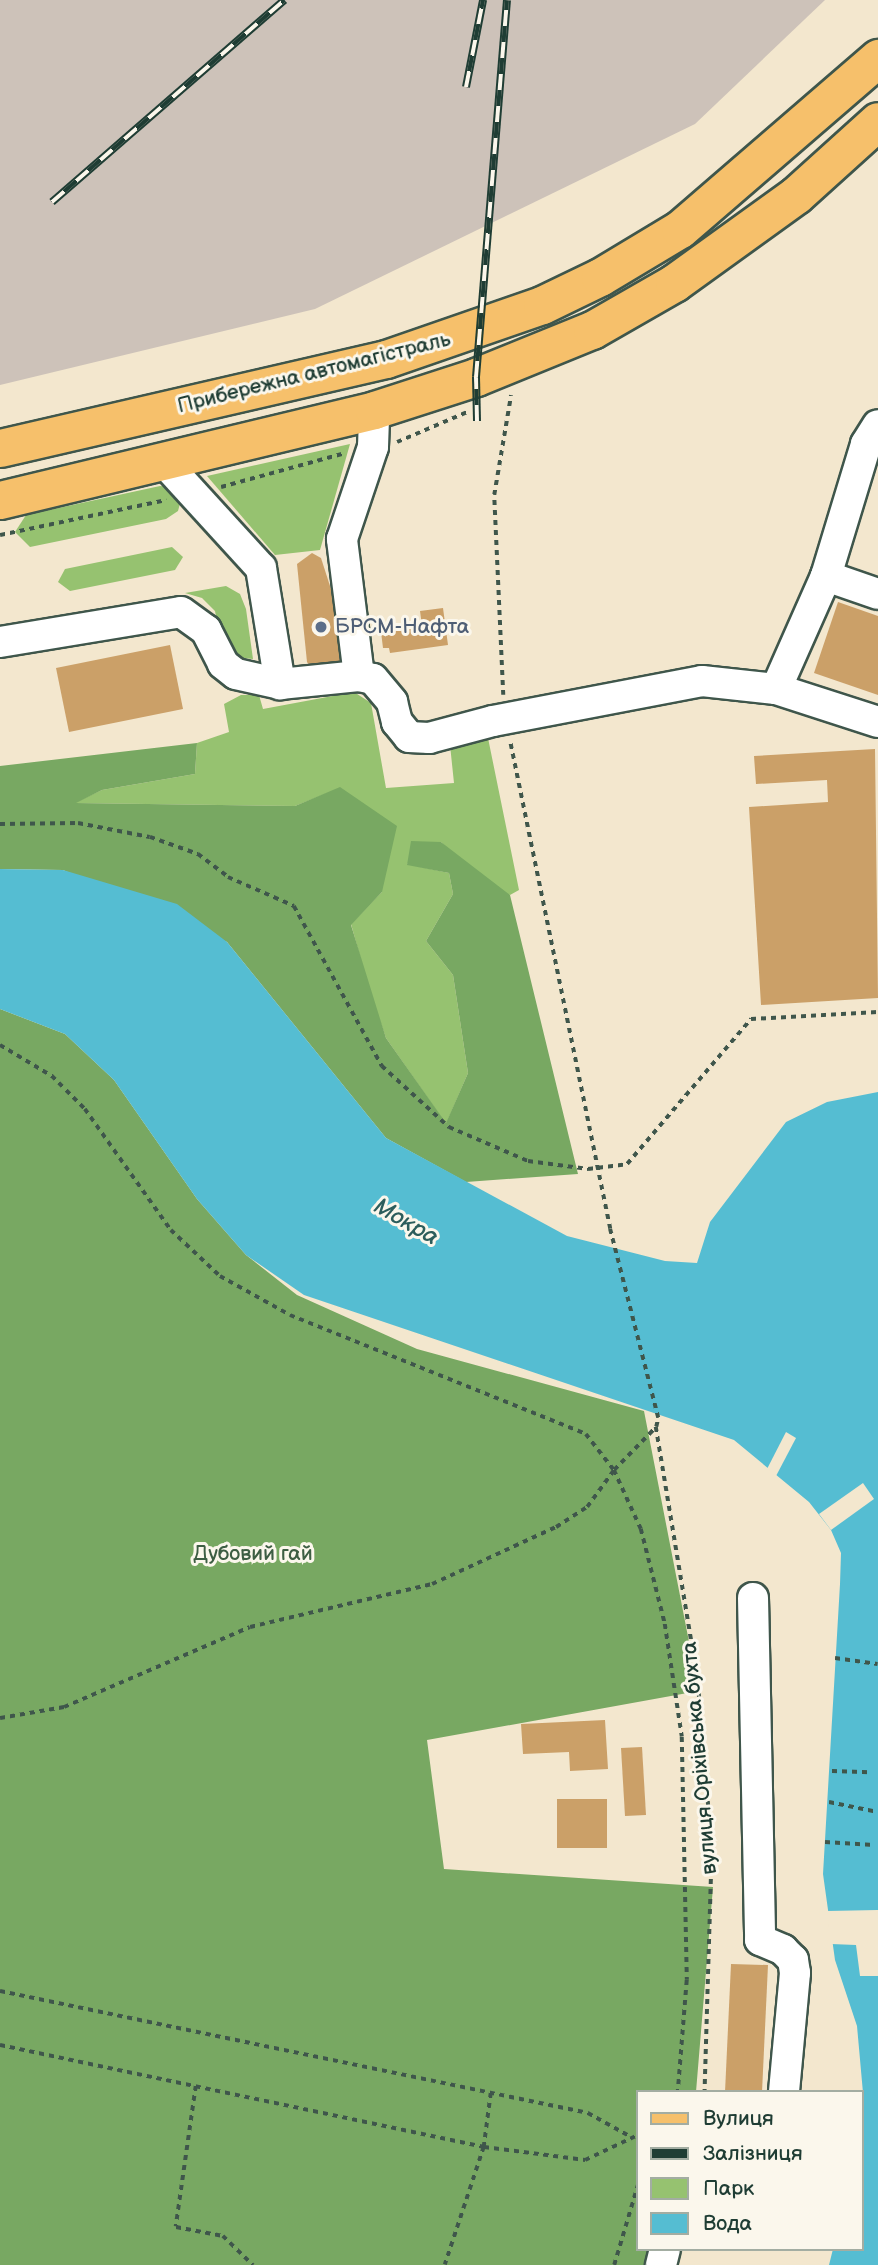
<!DOCTYPE html>
<html>
<head>
<meta charset="utf-8">
<style>
	body { margin:0 }
	#map { position:relative; width:878px; height:2265px; overflow:hidden; background:#f3e7ce; font-family:"Balsamiq Sans",sans-serif }
	div>[style] { position:absolute }
	.industrial>* { inset:0; background:#cdc2b9 }
	.green>* { inset:0; background:#96c270 }
	.forest>* { inset:0; background:#78a862 }
	.water>* { inset:0; background:#55bdd2 }
	.pier>* { inset:0; background:#f3e7ce }
	.building>* { inset:0; background:#cba068 }
	.path>* { height:3.5px; margin-top:-1.75px; transform-origin:0; background:repeating-linear-gradient(90deg,#3f564b 0 5px,transparent 0 10px) }
	.roads { filter:drop-shadow(2px 0 #3f564b) drop-shadow(-2px 0 #3f564b) drop-shadow(0 2px #3f564b) drop-shadow(0 -2px #3f564b) }
	.minor>* { height:30px; margin:-15px; padding:0 15px; transform-origin:15px; border-radius:15px; background:#fff }
	.major>* { height:37px; margin:-18.5px; padding:0 18.5px; transform-origin:18.5px; border-radius:18.5px; background:#f6c06b }
	.rail>* { height:8px; margin-top:-4px; transform-origin:0; background:repeating-linear-gradient(90deg,#fbf7ec 0 16px,#1f3d34 0 32px); box-sizing:border-box; border-block:2px solid #1f3d34 }
	.dots>* { width:19px; height:19px; translate:-50% -50%; box-sizing:border-box; border:4px solid #fbf7ec; border-radius:50% }
	span { translate:-50% -50%; white-space:nowrap; text-align:center; line-height:1.15; -webkit-text-stroke:6px #fbf7ec; paint-order:stroke }
	.street-label { font-size:21px; color:#1f3d34 }
	.service-label { font-size:21px; color:#4e5e75 }
	.left { translate:0 -50%; text-align:left }
	.park-label { font-size:21px; color:#3d5e43 }
	.water-label { font-size:23px; color:#2c5d5c; font-style:italic }
	.legend { position:absolute; left:636px; top:2090px; width:228px; height:161px; box-sizing:border-box; background:#fbf7ec; border:2px solid #a3ada2; margin:0; padding:9px 12px; list-style:none; font-size:21px; color:#1f3d34 }
	.legend li { display:flex; align-items:center; gap:14px; height:35px }
	.legend b { width:35px; border:2px solid #a3ada2 }
</style>
</head>
<body>
<div id="map">
	<div class="industrial">
		<i style="clip-path:polygon(0 0,825px 0,695px 124px,315px 309px,0 385px)"></i>
	</div>
	<div class="green">
		<i style="clip-path:polygon(350px 444px,320px 550px,275px 555px,207px 476px)"></i>
		<i style="clip-path:polygon(160px 486px,174px 487px,182px 496px,178px 511px,166px 519px,30px 547px,15px 532px,26px 515px)"></i>
		<i style="clip-path:polygon(172px 547px,183px 557px,175px 570px,70px 591px,58px 582px,65px 569px)"></i>
		<i style="clip-path:polygon(226px 586px,240px 594px,246px 609px,253px 659px,233px 657px,219px 632px,215px 611px,202px 598px,185px 593px)"></i>
		<i style="clip-path:polygon(354px 692px,371px 703px,386px 788px,454px 783px,450px 745px,488px 738px,519px 890px,510px 895px,485px 885px,441px 842px,407px 864px,449px 873px,453px 894px,426px 941px,453px 975px,468px 1073px,446px 1124px,386px 1038px,370px 992px,351px 924px,382px 892px,340px 788px,295px 806px,74px 803px,102px 790px,195px 774px,197px 743px,229px 732px,224px 704px,241px 695px,259px 695px,263px 709px)"></i>
	</div>
	<div class="forest">
		<i style="clip-path:polygon(197px 743px,195px 774px,102px 790px,76px 803px,295px 806px,340px 787px,397px 826px,382px 892px,351px 925px,386px 1038px,446px 1123px,468px 1073px,453px 975px,426px 941px,453px 894px,449px 873px,407px 865px,411px 841px,441px 842px,510px 895px,578px 1174px,466px 1182px,386px 1138px,227px 942px,63px 870px,0 869px,0 766px)"></i>
		<i style="clip-path:polygon(0 1009px,65px 1034px,114px 1080px,197px 1199px,246px 1255px,297px 1295px,417px 1349px,644px 1411px,691px 1652px,693px 1692px,427px 1740px,444px 1869px,713px 1887px,696px 2092px,638px 2092px,638px 2249px,654px 2249px,650px 2265px,0 2265px)"></i>
	</div>
	<div class="water">
		<i style="clip-path:polygon(0 869px,63px 870px,177px 904px,227px 942px,386px 1138px,567px 1236px,665px 1261px,697px 1263px,710px 1222px,786px 1122px,827px 1102px,878px 1092px,878px 2265px,829px 2265px,833px 2249px,862px 2249px,864px 2104px,857px 2026px,835px 1960px,823px 1874px,840px 1584px,841px 1553px,831px 1530px,809px 1502px,734px 1440px,304px 1295px,246px 1255px,197px 1199px,114px 1080px,65px 1034px,0 1009px)"></i>
	</div>
	<div class="pier">
		<i style="clip-path:polygon(786px 1432px,796px 1438px,776px 1476px,767px 1469px)"></i>
		<i style="clip-path:polygon(863px 1483px,874px 1499px,831px 1530px,819px 1514px)"></i>
		<i style="clip-path:polygon(878px 1910px,878px 1976px,860px 1976px,856px 1945px,831px 1944px,827px 1911px)"></i>
	</div>
	<div class="building">
		<i style="clip-path:polygon(312px 553px,321px 558px,348px 642px,349px 667px,312px 669px,307px 662px,297px 564px)"></i>
		<i style="clip-path:polygon(838px 602px,878px 616px,878px 695px,814px 673px)"></i>
		<i style="clip-path:polygon(443px 608px,448px 645px,390px 653px,389px 648px,383px 648px,381px 632px,422px 626px,420px 611px)"></i>
		<i style="clip-path:polygon(170px 645px,183px 709px,69px 732px,56px 668px)"></i>
		<i style="clip-path:polygon(875px 749px,878px 998px,761px 1005px,749px 807px,828px 802px,827px 780px,756px 784px,754px 756px)"></i>
		<i style="clip-path:polygon(605px 1720px,608px 1769px,570px 1771px,569px 1752px,523px 1754px,521px 1724px)"></i>
		<i style="clip-path:polygon(642px 1747px,646px 1815px,625px 1816px,621px 1748px)"></i>
		<i style="clip-path:polygon(557px 1799px,607px 1799px,607px 1848px,557px 1848px)"></i>
		<i style="clip-path:polygon(731px 1964px,768px 1965px,762px 2092px,725px 2092px)"></i>
	</div>
	<div class="path">
		<i style="left:397px;top:442px;width:76px;rotate:-23.2deg"></i>
		<i style="left:221px;top:487px;width:129px;rotate:-15.3deg"></i>
		<i style="left:0;top:535px;width:170px;rotate:-11.9deg"></i>
		<i style="left:503px;top:695px;width:200px;rotate:-92.6deg"></i>
		<i style="left:494px;top:495px;width:101px;rotate:-80.4deg"></i>
		<i style="left:0;top:824px;width:78px;rotate:-0.7deg"></i>
		<i style="left:78px;top:823px;width:73px;rotate:11deg"></i>
		<i style="left:150px;top:837px;width:51px;rotate:19.5deg"></i>
		<i style="left:198px;top:854px;width:38px;rotate:37deg"></i>
		<i style="left:228px;top:877px;width:72px;rotate:23.7deg"></i>
		<i style="left:294px;top:906px;width:183px;rotate:61.2deg"></i>
		<i style="left:382px;top:1066px;width:91px;rotate:42.3deg"></i>
		<i style="left:449px;top:1127px;width:86px;rotate:23.3deg"></i>
		<i style="left:528px;top:1161px;width:61px;rotate:7.6deg"></i>
		<i style="left:588px;top:1169px;width:39px;rotate:-7deg"></i>
		<i style="left:627px;top:1164px;width:191px;rotate:-49.5deg"></i>
		<i style="left:751px;top:1019px;width:127px;rotate:-3.2deg"></i>
		<i style="left:0;top:1045px;width:61px;rotate:30.8deg"></i>
		<i style="left:52px;top:1076px;width:47px;rotate:45deg"></i>
		<i style="left:85px;top:1109px;width:148px;rotate:54.6deg"></i>
		<i style="left:171px;top:1230px;width:67px;rotate:43.2deg"></i>
		<i style="left:220px;top:1276px;width:80px;rotate:29.1deg"></i>
		<i style="left:290px;top:1315px;width:319px;rotate:21.9deg"></i>
		<i style="left:586px;top:1434px;width:46px;rotate:52.1deg"></i>
		<i style="left:614px;top:1470px;width:65px;rotate:65.4deg"></i>
		<i style="left:641px;top:1529px;width:98px;rotate:75.8deg"></i>
		<i style="left:665px;top:1624px;width:114px;rotate:81.4deg"></i>
		<i style="left:682px;top:1737px;width:243px;rotate:88.8deg"></i>
		<i style="left:687px;top:1980px;width:112px;rotate:94.6deg"></i>
		<i style="left:656px;top:1427px;width:258px;rotate:80.6deg"></i>
		<i style="left:698px;top:1682px;width:168px;rotate:85.2deg"></i>
		<i style="left:712px;top:1849px;width:243px;rotate:91.7deg"></i>
		<i style="left:835px;top:1658px;width:43px;rotate:7.9deg"></i>
		<i style="left:0;top:1718px;width:65px;rotate:-9.8deg"></i>
		<i style="left:64px;top:1707px;width:202px;rotate:-23.3deg"></i>
		<i style="left:250px;top:1627px;width:187px;rotate:-13.3deg"></i>
		<i style="left:432px;top:1584px;width:136px;rotate:-24.7deg"></i>
		<i style="left:556px;top:1527px;width:37px;rotate:-33deg"></i>
		<i style="left:587px;top:1507px;width:46px;rotate:-53.9deg"></i>
		<i style="left:614px;top:1470px;width:60px;rotate:-45.7deg"></i>
		<i style="left:656px;top:1427px;width:9px;rotate:-77deg"></i>
		<i style="left:658px;top:1418px;width:195px;rotate:-104.3deg"></i>
		<i style="left:610px;top:1229px;width:498px;rotate:-101.6deg"></i>
		<i style="left:832px;top:1771px;width:38px;rotate:2deg"></i>
		<i style="left:829px;top:1802px;width:50px;rotate:11.5deg"></i>
		<i style="left:825px;top:1842px;width:49px;rotate:3.5deg"></i>
		<i style="left:0;top:1991px;width:601px;rotate:11.72deg"></i>
		<i style="left:588px;top:2113px;width:51px;rotate:29.1deg"></i>
		<i style="left:0;top:2045px;width:495px;rotate:11.9deg"></i>
		<i style="left:484px;top:2147px;width:124px;rotate:108.3deg"></i>
		<i style="left:196px;top:2086px;width:142px;rotate:98.1deg"></i>
		<i style="left:176px;top:2227px;width:48px;rotate:10.8deg"></i>
		<i style="left:223px;top:2236px;width:42px;rotate:44deg"></i>
		<i style="left:491px;top:2093px;width:54px;rotate:97.4deg"></i>
		<i style="left:484px;top:2147px;width:102px;rotate:7.3deg"></i>
		<i style="left:585px;top:2160px;width:59px;rotate:-25.3deg"></i>
		<i style="left:614px;top:2265px;width:84px;rotate:-73.5deg"></i>
	</div>
	<div class="roads">
		<div class="minor">
			<i style="left:165px;top:463px;width:142px;rotate:47.6deg"></i>
			<i style="left:261px;top:568px;width:118px;rotate:80.7deg"></i>
			<i style="left:826px;top:576px;width:55px;rotate:19.1deg"></i>
			<i style="left:0;top:642px;width:183px;rotate:-9.4deg"></i>
			<i style="left:181px;top:612px;width:31px;rotate:36deg"></i>
			<i style="left:206px;top:630px;width:38px;rotate:63deg"></i>
			<i style="left:223px;top:664px;width:16px;rotate:38deg"></i>
			<i style="left:236px;top:674px;width:45px;rotate:12.8deg"></i>
			<i style="left:280px;top:684px;width:79px;rotate:-5.8deg"></i>
			<i style="left:359px;top:676px;width:14px;rotate:12deg"></i>
			<i style="left:373px;top:679px;width:30px;rotate:50deg"></i>
			<i style="left:392px;top:702px;width:21px;rotate:76deg"></i>
			<i style="left:397px;top:722px;width:19px;rotate:51deg"></i>
			<i style="left:409px;top:737px;width:20px;rotate:3deg"></i>
			<i style="left:429px;top:738px;width:66px;rotate:-14.9deg"></i>
			<i style="left:493px;top:721px;width:213px;rotate:-10.8deg"></i>
			<i style="left:702px;top:681px;width:74px;rotate:6.2deg"></i>
			<i style="left:776px;top:689px;width:107px;rotate:17.9deg"></i>
			<i style="left:359px;top:676px;width:138px;rotate:-97.1deg"></i>
			<i style="left:342px;top:539px;width:97px;rotate:-71.4deg"></i>
			<i style="left:373px;top:447px;width:37px;rotate:-88deg"></i>
			<i style="left:776px;top:689px;width:124px;rotate:-66.1deg"></i>
			<i style="left:826px;top:576px;width:138px;rotate:-73.1deg"></i>
			<i style="left:866px;top:444px;width:22px;rotate:-58deg"></i>
			<i style="left:753px;top:1598px;width:342px;rotate:88.8deg"></i>
			<i style="left:760px;top:1940px;width:25px;rotate:23deg"></i>
			<i style="left:783px;top:1950px;width:14px;rotate:45deg"></i>
			<i style="left:793px;top:1960px;width:13px;rotate:81deg"></i>
			<i style="left:795px;top:1973px;width:120px;rotate:95.3deg"></i>
			<i style="left:661px;top:2265px;width:16px;rotate:-76deg"></i>
		</div>
		<div class="major">
			<i style="left:0;top:448px;width:396px;rotate:-13deg"></i>
			<i style="left:386px;top:359px;width:165px;rotate:-19.1deg"></i>
			<i style="left:542px;top:305px;width:64px;rotate:-25.8deg"></i>
			<i style="left:600px;top:277px;width:93px;rotate:-31deg"></i>
			<i style="left:680px;top:229px;width:262px;rotate:-40.8deg"></i>
			<i style="left:0;top:500px;width:385px;rotate:-13.5deg"></i>
			<i style="left:374px;top:410px;width:107px;rotate:-17.9deg"></i>
			<i style="left:476px;top:377px;width:125px;rotate:-22.1deg"></i>
			<i style="left:592px;top:330px;width:95px;rotate:-29.8deg"></i>
			<i style="left:674px;top:283px;width:150px;rotate:-35.8deg"></i>
			<i style="left:796px;top:195px;width:110px;rotate:-42.1deg"></i>
		</div>
	</div>
	<div class="rail">
		<i style="left:466px;top:87px;width:89px;rotate:-78.9deg"></i>
		<i style="left:52px;top:202px;width:308px;rotate:-41deg"></i>
		<i style="left:477px;top:421px;width:44px;rotate:-91.3deg"></i>
		<i style="left:476px;top:377px;width:378px;rotate:-85.3deg"></i>
	</div>
	<div class="dots">
		<i style="left:321px;top:627px;background:#5c6f8a"></i>
	</div>
	<div class="street-label">
		<span style="left:314px;top:373px;rotate:-14deg">Прибережна автомагістраль</span>
		<span style="left:700px;top:1758px;rotate:-95deg">вулиця Оріхівська бухта</span>
	</div>
	<div class="service-label">
		<span class="left" style="left:335px;top:627px">БРСМ-Нафта</span>
	</div>
	<div class="park-label">
		<span style="left:253px;top:1554px">Дубовий гай</span>
	</div>
	<div class="water-label">
		<span style="left:406px;top:1222px;rotate:30deg">Мокра</span>
	</div>
	<ul class="legend">
	<li><b style="height:9px;background:#f6c06b"></b>Вулиця</li>
	<li><b style="height:9px;background:#1f3d34"></b>Залізниця</li>
	<li><b style="height:19px;background:#96c270"></b>Парк</li>
	<li><b style="height:19px;background:#55bdd2"></b>Вода</li>
	</ul>
</div>
</body>
</html>
